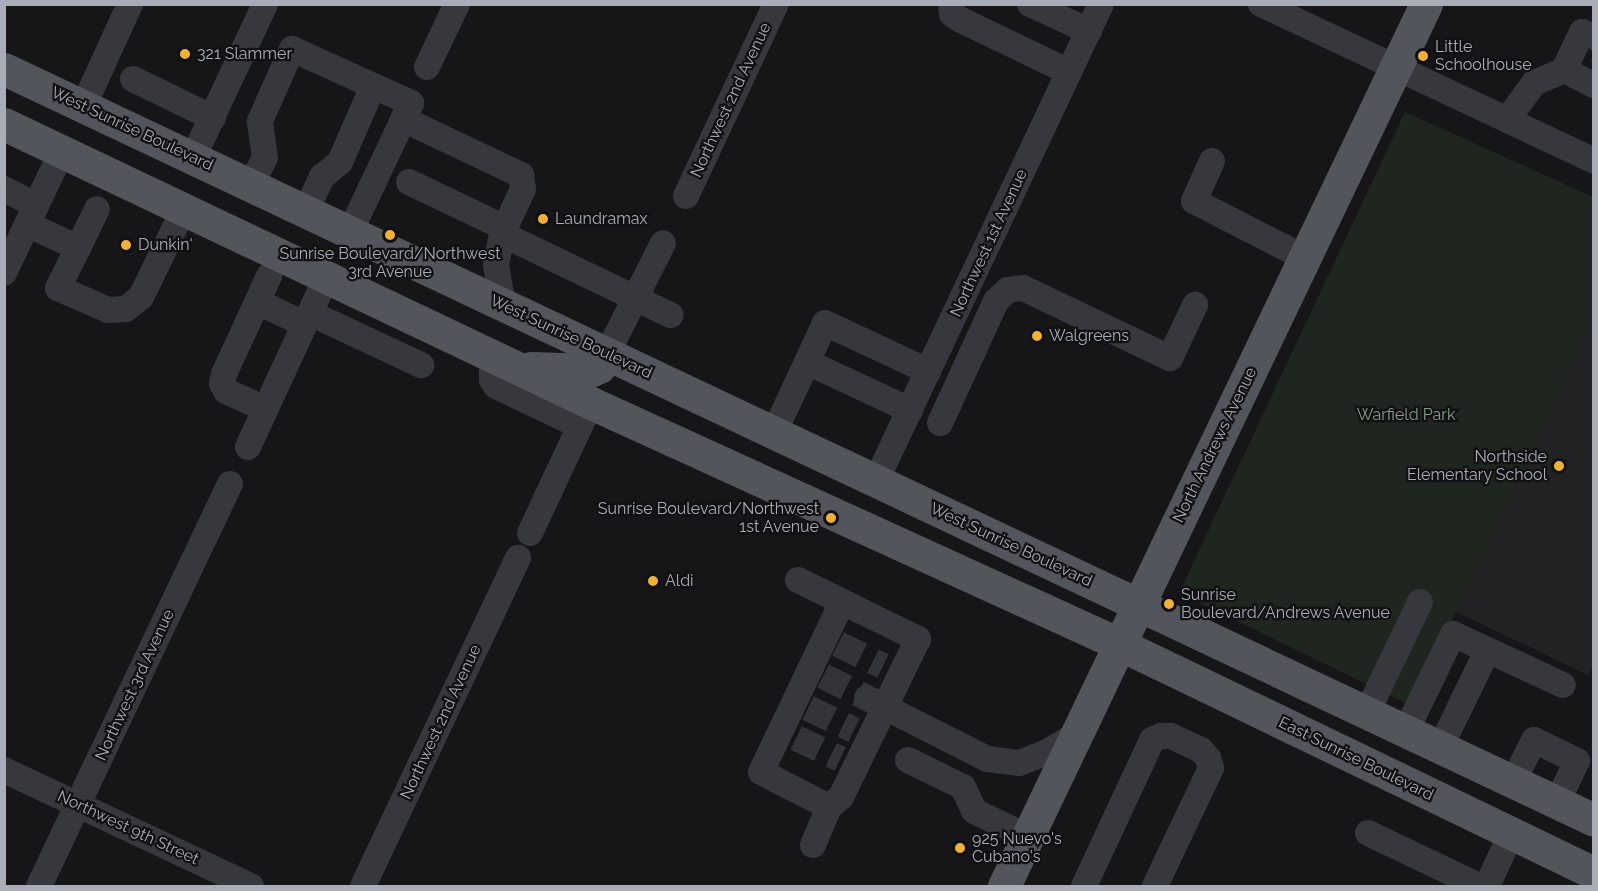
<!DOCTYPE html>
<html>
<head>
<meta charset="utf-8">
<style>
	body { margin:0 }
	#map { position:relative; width:1598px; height:891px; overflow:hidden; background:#161618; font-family:Raleway,sans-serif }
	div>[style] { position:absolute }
	.built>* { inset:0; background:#222225 }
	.green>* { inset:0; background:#1e261f }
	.minor-tunnel>* { height:26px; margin-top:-13px; transform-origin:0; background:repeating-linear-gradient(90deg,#333438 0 26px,transparent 0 39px) }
	.minor>* { height:26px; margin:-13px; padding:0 13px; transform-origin:13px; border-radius:13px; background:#37383d }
	.major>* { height:33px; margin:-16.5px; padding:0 16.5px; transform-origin:16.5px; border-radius:16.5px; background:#53555c }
	.dots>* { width:16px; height:16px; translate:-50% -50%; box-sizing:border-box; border:3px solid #111113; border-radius:50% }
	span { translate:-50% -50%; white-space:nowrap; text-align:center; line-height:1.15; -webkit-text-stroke:4.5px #111113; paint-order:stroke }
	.poi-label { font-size:16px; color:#a8adb8 }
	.left { translate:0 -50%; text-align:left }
	.right { translate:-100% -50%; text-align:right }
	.street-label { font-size:16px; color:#a8adb8 }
	.park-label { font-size:16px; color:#7fa381 }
	.frame { position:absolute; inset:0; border:6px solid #a8adb8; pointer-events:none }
</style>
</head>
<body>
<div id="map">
	<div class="built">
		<i style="clip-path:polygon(1593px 320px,1594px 665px,1588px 675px,1456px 612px)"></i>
	</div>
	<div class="green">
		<i style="clip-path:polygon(1405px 112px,1593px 197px,1593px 320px,1412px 706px,1179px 593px)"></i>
	</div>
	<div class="minor-tunnel">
		<i style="left:838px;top:644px;width:50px;rotate:26.1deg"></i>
		<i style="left:823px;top:676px;width:49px;rotate:26.6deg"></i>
		<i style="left:808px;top:708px;width:51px;rotate:25.6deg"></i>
		<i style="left:796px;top:738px;width:49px;rotate:25.5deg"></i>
	</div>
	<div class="minor">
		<i style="left:951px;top:4px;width:10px;rotate:84deg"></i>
		<i style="left:952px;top:14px;width:11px;rotate:34deg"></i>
		<i style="left:961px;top:20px;width:120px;rotate:25.7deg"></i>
		<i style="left:1030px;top:4px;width:65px;rotate:24.6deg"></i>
		<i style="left:1261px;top:4px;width:368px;rotate:25.2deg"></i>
		<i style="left:427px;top:67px;width:70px;rotate:-64.5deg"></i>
		<i style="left:1564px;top:70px;width:34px;rotate:27deg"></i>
		<i style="left:133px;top:79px;width:89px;rotate:26deg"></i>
		<i style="left:84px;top:105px;width:111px;rotate:-65.5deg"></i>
		<i style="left:403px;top:119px;width:131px;rotate:25.4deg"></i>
		<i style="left:521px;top:175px;width:14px;rotate:82deg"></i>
		<i style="left:523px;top:189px;width:50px;rotate:115deg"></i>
		<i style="left:502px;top:234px;width:32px;rotate:101deg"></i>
		<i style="left:496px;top:265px;width:40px;rotate:80deg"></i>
		<i style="left:1507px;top:120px;width:46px;rotate:-53.9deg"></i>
		<i style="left:1534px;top:83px;width:33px;rotate:-23deg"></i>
		<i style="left:1564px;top:70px;width:42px;rotate:-64.7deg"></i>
		<i style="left:1582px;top:32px;width:13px;rotate:23deg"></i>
		<i style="left:193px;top:158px;width:170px;rotate:-64.9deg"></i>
		<i style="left:1212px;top:161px;width:44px;rotate:114.2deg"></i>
		<i style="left:1194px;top:201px;width:125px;rotate:27.2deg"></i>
		<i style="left:409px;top:182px;width:106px;rotate:25.6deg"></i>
		<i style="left:251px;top:185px;width:30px;rotate:-63deg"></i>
		<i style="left:265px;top:158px;width:37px;rotate:-98deg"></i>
		<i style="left:260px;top:121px;width:79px;rotate:-66deg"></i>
		<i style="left:292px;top:49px;width:131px;rotate:24.4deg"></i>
		<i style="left:411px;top:103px;width:143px;rotate:115.3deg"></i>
		<i style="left:4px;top:189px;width:36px;rotate:27deg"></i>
		<i style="left:686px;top:196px;width:212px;rotate:-64.9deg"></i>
		<i style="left:306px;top:211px;width:38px;rotate:-65deg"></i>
		<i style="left:322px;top:177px;width:23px;rotate:-40deg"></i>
		<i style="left:340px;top:162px;width:83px;rotate:-66.5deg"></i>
		<i style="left:27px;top:224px;width:56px;rotate:25.2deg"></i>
		<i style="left:78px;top:248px;width:45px;rotate:116.6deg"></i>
		<i style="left:58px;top:288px;width:55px;rotate:23.7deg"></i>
		<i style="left:108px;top:310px;width:18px;rotate:-3deg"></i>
		<i style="left:126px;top:309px;width:19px;rotate:-39deg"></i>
		<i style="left:141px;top:297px;width:98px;rotate:-64deg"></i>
		<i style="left:502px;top:234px;width:187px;rotate:25.7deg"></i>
		<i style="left:78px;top:248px;width:43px;rotate:-64deg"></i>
		<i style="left:4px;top:273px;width:135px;rotate:-64.6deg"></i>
		<i style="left:258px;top:302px;width:51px;rotate:25.6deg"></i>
		<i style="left:310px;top:313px;width:123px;rotate:25.1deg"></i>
		<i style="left:607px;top:354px;width:124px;rotate:-63.2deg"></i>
		<i style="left:499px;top:359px;width:16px;rotate:117deg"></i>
		<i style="left:492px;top:373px;width:7px;rotate:90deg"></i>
		<i style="left:492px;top:380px;width:7px;rotate:56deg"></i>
		<i style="left:496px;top:386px;width:93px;rotate:25.5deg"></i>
		<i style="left:807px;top:362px;width:114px;rotate:25deg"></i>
		<i style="left:265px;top:409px;width:43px;rotate:-155.2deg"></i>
		<i style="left:226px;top:391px;width:9px;rotate:-117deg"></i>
		<i style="left:222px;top:383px;width:9px;rotate:-77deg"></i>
		<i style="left:224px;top:374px;width:108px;rotate:-65.3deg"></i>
		<i style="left:940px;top:423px;width:134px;rotate:-65.3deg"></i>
		<i style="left:996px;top:301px;width:16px;rotate:-43deg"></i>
		<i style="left:1008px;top:290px;width:15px;rotate:-8deg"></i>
		<i style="left:1023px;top:288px;width:163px;rotate:25.5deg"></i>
		<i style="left:1170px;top:358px;width:59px;rotate:-64.7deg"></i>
		<i style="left:774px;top:433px;width:121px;rotate:-65.1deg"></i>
		<i style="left:825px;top:323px;width:114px;rotate:25deg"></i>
		<i style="left:248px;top:447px;width:188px;rotate:-65.2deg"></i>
		<i style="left:876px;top:481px;width:527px;rotate:-64.75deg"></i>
		<i style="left:530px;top:533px;width:144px;rotate:-64.9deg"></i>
		<i style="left:798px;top:580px;width:134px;rotate:26.2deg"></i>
		<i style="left:918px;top:639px;width:176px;rotate:116deg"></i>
		<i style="left:841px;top:797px;width:16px;rotate:140deg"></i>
		<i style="left:829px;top:807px;width:76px;rotate:-152.8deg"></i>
		<i style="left:761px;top:772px;width:188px;rotate:-64.5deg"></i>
		<i style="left:867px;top:698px;width:135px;rotate:26.9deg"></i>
		<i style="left:987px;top:759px;width:32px;rotate:7deg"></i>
		<i style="left:1019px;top:763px;width:28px;rotate:-21deg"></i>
		<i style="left:1045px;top:753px;width:36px;rotate:-30deg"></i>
		<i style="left:1367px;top:713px;width:123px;rotate:-64.5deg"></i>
		<i style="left:1406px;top:731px;width:108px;rotate:-64.1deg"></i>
		<i style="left:1453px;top:634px;width:121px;rotate:24.9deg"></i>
		<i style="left:1440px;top:748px;width:108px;rotate:-64.1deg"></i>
		<i style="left:908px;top:760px;width:61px;rotate:26.1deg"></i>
		<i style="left:963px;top:787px;width:26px;rotate:65deg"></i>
		<i style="left:974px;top:811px;width:60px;rotate:25.7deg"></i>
		<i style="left:4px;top:770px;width:273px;rotate:25.2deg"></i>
		<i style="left:1513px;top:782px;width:47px;rotate:-63.4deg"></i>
		<i style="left:1534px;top:740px;width:48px;rotate:26deg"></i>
		<i style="left:1577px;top:761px;width:47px;rotate:115.5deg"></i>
		<i style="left:1368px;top:833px;width:123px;rotate:25.5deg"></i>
		<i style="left:813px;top:845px;width:41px;rotate:-67.2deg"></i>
		<i style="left:39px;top:886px;width:445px;rotate:-64.6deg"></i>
		<i style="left:363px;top:886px;width:363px;rotate:-64.7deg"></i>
		<i style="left:1084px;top:886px;width:161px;rotate:-65deg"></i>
		<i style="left:1152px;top:740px;width:10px;rotate:-24deg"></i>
		<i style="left:1161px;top:736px;width:10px"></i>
		<i style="left:1171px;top:736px;width:33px;rotate:25deg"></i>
		<i style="left:1201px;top:750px;width:11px;rotate:49deg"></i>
		<i style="left:1208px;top:758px;width:10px;rotate:73deg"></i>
		<i style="left:1211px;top:768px;width:131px;rotate:115.4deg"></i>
		<i style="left:1487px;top:886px;width:57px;rotate:-65.2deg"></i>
	</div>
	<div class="major">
		<i style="left:4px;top:69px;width:1758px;rotate:25.28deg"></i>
		<i style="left:4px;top:124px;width:650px;rotate:25.42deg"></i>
		<i style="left:591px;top:403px;width:580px;rotate:24.53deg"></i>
		<i style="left:1119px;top:644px;width:527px;rotate:25.74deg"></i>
		<i style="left:531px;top:368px;width:61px;rotate:1.9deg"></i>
		<i style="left:592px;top:370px;width:8px;rotate:-23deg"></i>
		<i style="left:599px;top:367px;width:15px;rotate:-58deg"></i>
		<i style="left:1004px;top:886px;width:978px;rotate:-64.43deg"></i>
	</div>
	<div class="dots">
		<i style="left:185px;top:54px;background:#f2b134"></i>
		<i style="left:1423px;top:56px;background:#f2b134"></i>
		<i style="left:543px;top:219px;background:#f2b134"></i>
		<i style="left:390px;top:235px;background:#f2b134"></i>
		<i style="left:126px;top:245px;background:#f2b134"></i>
		<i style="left:1037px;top:336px;background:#f2b134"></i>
		<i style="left:1559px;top:466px;background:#f2b134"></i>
		<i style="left:831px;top:518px;background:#f2b134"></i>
		<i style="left:653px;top:581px;background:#f2b134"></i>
		<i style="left:1169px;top:604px;background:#f2b134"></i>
		<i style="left:960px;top:848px;background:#f2b134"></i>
	</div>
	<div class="poi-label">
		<span class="left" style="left:1435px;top:56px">Little<br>Schoolhouse</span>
		<span class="left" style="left:197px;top:54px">321 Slammer</span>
		<span class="left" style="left:555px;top:219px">Laundramax</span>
		<span class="left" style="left:138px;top:245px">Dunkin'</span>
		<span style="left:390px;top:263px">Sunrise Boulevard/Northwest<br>3rd Avenue</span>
		<span class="left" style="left:1049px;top:336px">Walgreens</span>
		<span class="right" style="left:1547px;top:466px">Northside<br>Elementary School</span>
		<span class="right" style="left:819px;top:518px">Sunrise Boulevard/Northwest<br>1st Avenue</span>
		<span class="left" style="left:665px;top:581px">Aldi</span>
		<span class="left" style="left:1181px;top:604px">Sunrise<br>Boulevard/Andrews Avenue</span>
		<span class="left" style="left:972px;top:848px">925 Nuevo's<br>Cubano's</span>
	</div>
	<div class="street-label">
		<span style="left:731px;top:100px;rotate:-65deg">Northwest 2nd Avenue</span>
		<span style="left:132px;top:129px;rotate:25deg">West Sunrise Boulevard</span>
		<span style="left:989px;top:243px;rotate:-65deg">Northwest 1st Avenue</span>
		<span style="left:571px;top:337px;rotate:25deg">West Sunrise Boulevard</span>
		<span style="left:1215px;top:445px;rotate:-64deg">North Andrews Avenue</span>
		<span style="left:1011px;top:545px;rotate:25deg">West Sunrise Boulevard</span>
		<span style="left:135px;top:685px;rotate:-65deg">Northwest 3rd Avenue</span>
		<span style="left:441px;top:722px;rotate:-65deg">Northwest 2nd Avenue</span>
		<span style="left:1356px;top:759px;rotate:26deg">East Sunrise Boulevard</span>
		<span style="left:128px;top:828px;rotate:25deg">Northwest 9th Street</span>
	</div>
	<div class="park-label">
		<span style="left:1406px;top:415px">Warfield Park</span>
	</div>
	<div class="frame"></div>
</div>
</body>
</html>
